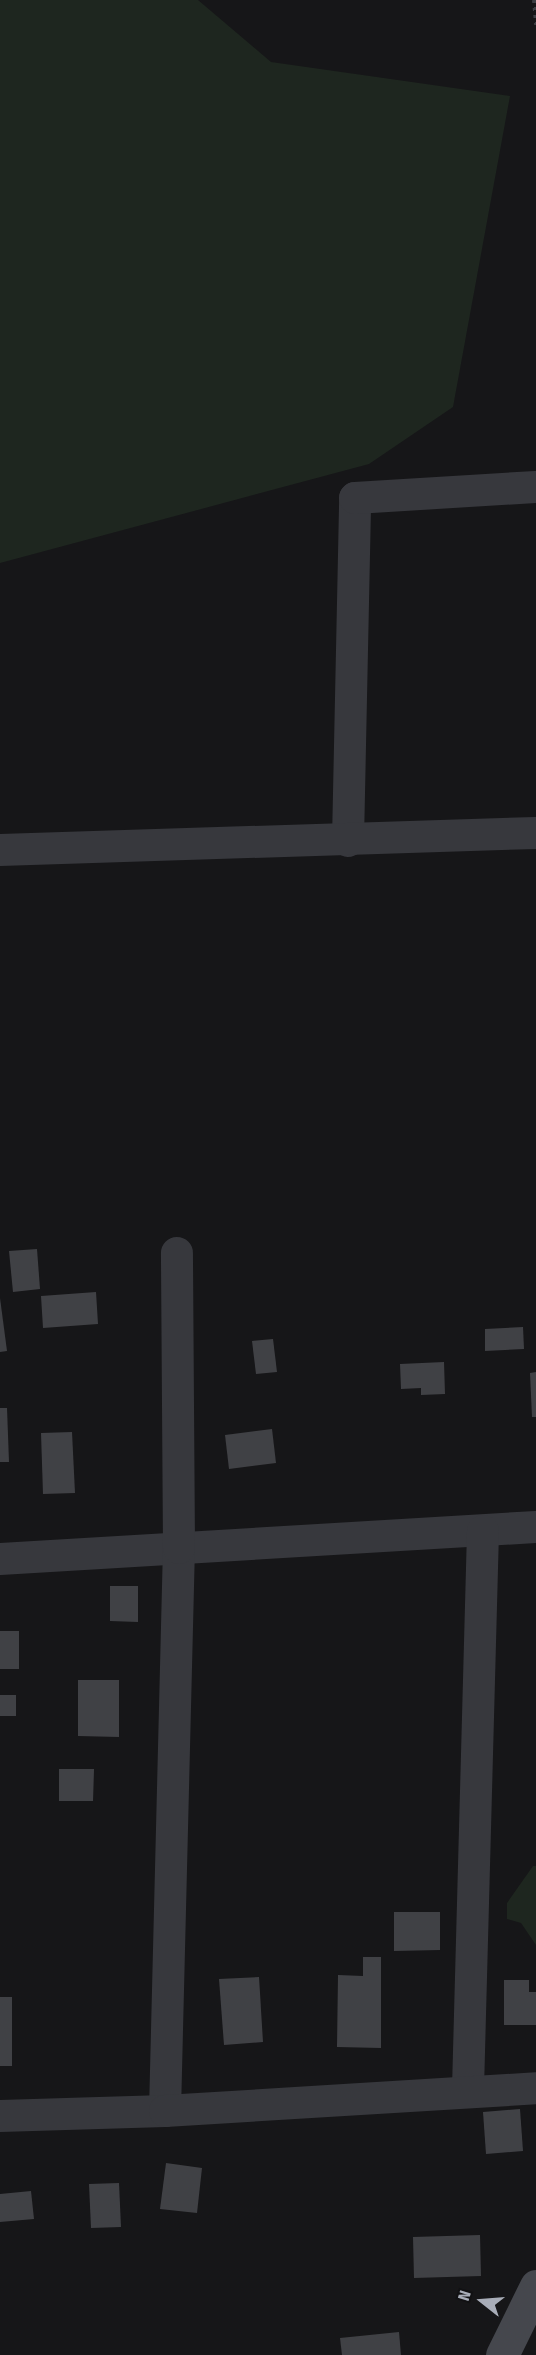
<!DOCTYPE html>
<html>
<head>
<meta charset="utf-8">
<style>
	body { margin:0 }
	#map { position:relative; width:536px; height:2355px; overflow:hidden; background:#161618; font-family:"Fira Sans Condensed",sans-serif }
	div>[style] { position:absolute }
	.green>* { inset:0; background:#1e261f }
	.building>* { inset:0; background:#404145 }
	.path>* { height:4px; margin-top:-2px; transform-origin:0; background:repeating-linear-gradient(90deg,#3d3f44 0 3px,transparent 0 7.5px) }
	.street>* { height:32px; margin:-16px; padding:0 16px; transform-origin:16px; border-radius:16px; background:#37383d }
	.secondary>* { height:33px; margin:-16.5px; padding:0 16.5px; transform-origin:16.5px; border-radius:16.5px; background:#45474d }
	span { translate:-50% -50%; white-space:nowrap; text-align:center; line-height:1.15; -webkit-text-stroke:6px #111113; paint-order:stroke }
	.north { position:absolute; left:452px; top:2271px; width:60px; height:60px; -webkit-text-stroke:4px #111113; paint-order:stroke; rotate:287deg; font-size:16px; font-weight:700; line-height:24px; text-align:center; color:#a8adb8 }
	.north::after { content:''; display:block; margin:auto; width:21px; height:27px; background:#a8adb8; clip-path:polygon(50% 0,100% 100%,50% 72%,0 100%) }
</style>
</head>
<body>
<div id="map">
	<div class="green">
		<i style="clip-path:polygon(0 0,198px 0,271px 62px,510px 96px,453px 407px,369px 464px,0 563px)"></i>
		<i style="clip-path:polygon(533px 1866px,536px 1866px,536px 1945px,521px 1923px,507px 1919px,507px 1903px)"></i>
	</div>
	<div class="building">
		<i style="clip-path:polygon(37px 1249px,40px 1289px,13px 1292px,9px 1251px)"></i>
		<i style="clip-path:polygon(96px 1292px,98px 1324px,43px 1328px,41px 1296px)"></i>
		<i style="clip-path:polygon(0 1298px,7px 1351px,0 1352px)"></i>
		<i style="clip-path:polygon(523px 1327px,524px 1349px,485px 1351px,485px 1329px)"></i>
		<i style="clip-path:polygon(273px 1339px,277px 1372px,256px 1374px,252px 1341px)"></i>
		<i style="clip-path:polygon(444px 1362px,445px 1394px,421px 1395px,421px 1388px,401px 1389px,400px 1364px)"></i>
		<i style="clip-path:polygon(536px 1372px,536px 1417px,532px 1417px,530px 1373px)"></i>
		<i style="clip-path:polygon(0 1408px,7px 1408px,9px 1462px,0 1462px)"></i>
		<i style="clip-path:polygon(272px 1429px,276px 1463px,229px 1469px,225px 1435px)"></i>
		<i style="clip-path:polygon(72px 1432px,75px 1493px,43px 1494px,41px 1433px)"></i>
		<i style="clip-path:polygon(110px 1586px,138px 1586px,138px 1622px,110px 1621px)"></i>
		<i style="clip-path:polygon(0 1631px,19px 1631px,19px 1669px,0 1669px)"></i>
		<i style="clip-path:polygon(78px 1680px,119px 1680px,119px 1737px,78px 1736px)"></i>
		<i style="clip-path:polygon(0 1695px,16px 1695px,16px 1716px,0 1716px)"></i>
		<i style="clip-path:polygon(59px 1769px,94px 1769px,93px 1801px,59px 1801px)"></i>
		<i style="clip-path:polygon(394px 1912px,440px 1912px,440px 1950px,394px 1951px)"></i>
		<i style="clip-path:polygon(363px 1957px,381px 1957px,381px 2048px,337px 2047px,338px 1975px,363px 1976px)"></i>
		<i style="clip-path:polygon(259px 1977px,263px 2042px,224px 2045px,219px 1979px)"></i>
		<i style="clip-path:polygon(504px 1980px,529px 1980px,529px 1992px,536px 1992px,536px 2025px,504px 2025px)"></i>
		<i style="clip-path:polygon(0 1997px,12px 1997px,12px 2066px,0 2066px)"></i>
		<i style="clip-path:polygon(520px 2109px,523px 2151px,486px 2154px,483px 2112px)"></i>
		<i style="clip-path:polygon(166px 2163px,202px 2168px,197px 2213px,160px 2209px)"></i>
		<i style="clip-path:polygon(119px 2183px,121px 2227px,91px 2228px,89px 2184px)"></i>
		<i style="clip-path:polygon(31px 2191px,34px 2219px,0 2222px,0 2194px)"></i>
		<i style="clip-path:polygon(480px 2235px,481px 2276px,414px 2278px,413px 2237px)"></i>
		<i style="clip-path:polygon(399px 2332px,401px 2355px,342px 2355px,340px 2338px)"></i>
	</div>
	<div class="path">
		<i style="left:534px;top:0;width:25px;rotate:85deg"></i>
	</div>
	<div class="street">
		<i style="left:348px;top:841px;width:343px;rotate:-88.8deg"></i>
		<i style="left:355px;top:498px;width:181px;rotate:-3.5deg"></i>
		<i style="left:0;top:850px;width:536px;rotate:-1.82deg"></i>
		<i style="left:0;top:1559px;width:537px;rotate:-3.42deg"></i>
		<i style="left:468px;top:2089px;width:558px;rotate:-88.46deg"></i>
		<i style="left:165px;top:2111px;width:563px;rotate:-88.58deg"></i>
		<i style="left:179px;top:1548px;width:295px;rotate:-90.4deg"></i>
		<i style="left:0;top:2116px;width:165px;rotate:-1.7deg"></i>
		<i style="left:165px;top:2111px;width:372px;rotate:-3.5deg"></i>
	</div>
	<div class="secondary">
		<i style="left:502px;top:2355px;width:77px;rotate:-63.8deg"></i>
	</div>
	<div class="north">N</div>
</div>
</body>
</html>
